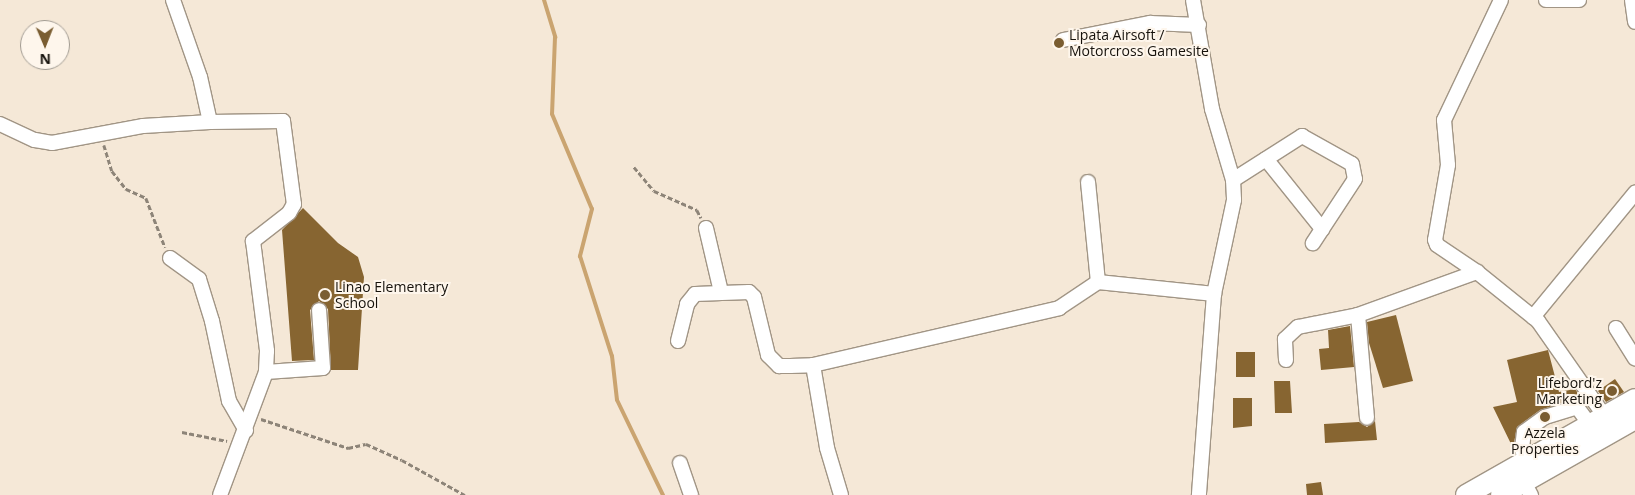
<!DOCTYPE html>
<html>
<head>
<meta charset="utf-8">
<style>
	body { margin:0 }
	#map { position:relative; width:1635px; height:495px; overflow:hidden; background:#f5e8d7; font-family:"Open Sans",sans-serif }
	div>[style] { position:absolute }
	.stream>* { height:4px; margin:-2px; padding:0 2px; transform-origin:2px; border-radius:2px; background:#caa470 }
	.building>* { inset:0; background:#876531 }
	.path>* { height:2.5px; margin-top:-1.25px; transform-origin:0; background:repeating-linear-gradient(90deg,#8d8478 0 5px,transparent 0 7.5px) }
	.roads { filter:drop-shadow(1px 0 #a19585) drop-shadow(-1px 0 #a19585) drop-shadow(0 1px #a19585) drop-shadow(0 -1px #a19585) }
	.minor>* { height:14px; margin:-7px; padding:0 7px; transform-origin:7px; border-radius:7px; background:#fff }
	.highway>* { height:20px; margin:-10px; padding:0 10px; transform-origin:10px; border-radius:10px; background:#fff }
	.dots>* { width:14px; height:14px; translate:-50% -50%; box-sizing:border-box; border:2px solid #fef6ec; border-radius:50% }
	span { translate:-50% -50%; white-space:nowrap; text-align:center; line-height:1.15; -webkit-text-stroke:4px #fef6ec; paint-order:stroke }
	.poi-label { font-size:14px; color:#16120c }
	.left { translate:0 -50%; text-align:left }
	.right { translate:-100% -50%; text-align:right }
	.north { position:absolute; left:20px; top:20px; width:50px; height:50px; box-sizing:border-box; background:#fef6ec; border:1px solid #a19b92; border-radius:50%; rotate:179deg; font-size:14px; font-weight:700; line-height:20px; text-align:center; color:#16120c }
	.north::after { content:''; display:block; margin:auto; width:18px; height:22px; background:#7a5d31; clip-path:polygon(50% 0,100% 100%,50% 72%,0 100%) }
</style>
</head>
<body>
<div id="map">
	<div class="stream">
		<i style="left:544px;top:0;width:39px;rotate:73deg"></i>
		<i style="left:555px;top:37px;width:77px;rotate:92.2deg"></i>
		<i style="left:552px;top:114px;width:103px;rotate:67.2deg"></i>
		<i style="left:592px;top:209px;width:49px;rotate:104.3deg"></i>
		<i style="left:580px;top:256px;width:105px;rotate:72.3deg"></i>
		<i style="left:612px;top:356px;width:44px;rotate:83.5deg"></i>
		<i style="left:617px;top:400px;width:106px;rotate:64.2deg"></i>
	</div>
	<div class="building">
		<i style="clip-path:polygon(303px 208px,338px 243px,358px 257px,364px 277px,358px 370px,331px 370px,328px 309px,319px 301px,310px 310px,314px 360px,292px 361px,282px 230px)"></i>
		<i style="clip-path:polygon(1396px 315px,1413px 381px,1383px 388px,1369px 343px,1367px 322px)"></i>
		<i style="clip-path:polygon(1350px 326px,1354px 367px,1321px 370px,1319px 349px,1329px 348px,1328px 330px)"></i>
		<i style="clip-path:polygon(1548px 350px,1559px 392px,1575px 389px,1584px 402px,1574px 399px,1540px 410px,1517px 427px,1513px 448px,1493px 407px,1517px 402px,1507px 360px)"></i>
		<i style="clip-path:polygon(1236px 352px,1255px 352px,1255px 377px,1236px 377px)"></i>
		<i style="clip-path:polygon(1615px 379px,1624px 392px,1606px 402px,1598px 391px)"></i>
		<i style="clip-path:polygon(1274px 381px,1290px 381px,1292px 413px,1275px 413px)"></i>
		<i style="clip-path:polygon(1233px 398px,1252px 398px,1252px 426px,1233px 428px)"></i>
		<i style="clip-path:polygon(1375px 421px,1377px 440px,1325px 443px,1324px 424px,1359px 422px,1367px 427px)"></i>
		<i style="clip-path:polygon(1321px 482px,1323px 495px,1307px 495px,1306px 484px)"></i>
	</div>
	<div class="path">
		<i style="left:104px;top:145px;width:27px;rotate:73deg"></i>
		<i style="left:112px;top:171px;width:23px;rotate:52deg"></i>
		<i style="left:126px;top:189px;width:22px;rotate:24deg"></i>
		<i style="left:146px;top:198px;width:53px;rotate:68.8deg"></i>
		<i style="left:634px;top:167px;width:31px;rotate:50deg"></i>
		<i style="left:654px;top:191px;width:47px;rotate:23.8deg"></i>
		<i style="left:697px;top:210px;width:9px;rotate:63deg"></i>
		<i style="left:261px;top:419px;width:92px;rotate:18.4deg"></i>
		<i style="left:348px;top:448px;width:18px;rotate:-13deg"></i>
		<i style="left:366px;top:444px;width:39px;rotate:24deg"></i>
		<i style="left:402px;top:460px;width:72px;rotate:29.1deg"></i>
		<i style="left:182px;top:432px;width:46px;rotate:11.3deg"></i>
	</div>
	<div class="roads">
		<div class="minor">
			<i style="left:1193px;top:0;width:111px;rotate:80.1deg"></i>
			<i style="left:1212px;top:109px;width:74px;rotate:73.5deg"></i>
			<i style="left:1233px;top:180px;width:20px;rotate:87deg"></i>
			<i style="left:1234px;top:200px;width:96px;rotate:102deg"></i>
			<i style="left:1214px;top:294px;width:202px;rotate:94.3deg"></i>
			<i style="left:1501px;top:0;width:133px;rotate:115.4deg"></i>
			<i style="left:1444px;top:120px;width:45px;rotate:84.9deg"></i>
			<i style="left:1448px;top:165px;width:76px;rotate:99.8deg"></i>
			<i style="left:1435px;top:240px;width:5px;rotate:68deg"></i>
			<i style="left:1437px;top:245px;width:48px;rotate:34deg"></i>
			<i style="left:1477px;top:272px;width:78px;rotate:38.8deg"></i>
			<i style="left:1538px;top:321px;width:118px;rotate:55deg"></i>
			<i style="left:1546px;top:0;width:33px"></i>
			<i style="left:1632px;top:0;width:22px;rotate:82deg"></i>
			<i style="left:1063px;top:40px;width:89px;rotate:-11.1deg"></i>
			<i style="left:1150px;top:23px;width:49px;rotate:2.3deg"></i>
			<i style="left:210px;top:122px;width:73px;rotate:-0.8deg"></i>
			<i style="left:283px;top:121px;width:84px;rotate:82.5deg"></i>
			<i style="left:294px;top:204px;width:10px;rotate:119deg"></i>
			<i style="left:289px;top:213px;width:46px;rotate:142.1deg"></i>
			<i style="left:253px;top:241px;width:111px;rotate:82.7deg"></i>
			<i style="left:267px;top:351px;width:21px;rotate:93deg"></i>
			<i style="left:266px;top:372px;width:131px;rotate:110.5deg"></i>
			<i style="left:0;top:124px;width:38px;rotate:25deg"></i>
			<i style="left:35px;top:140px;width:17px;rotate:10deg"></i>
			<i style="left:52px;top:143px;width:93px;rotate:-10.6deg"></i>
			<i style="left:143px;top:126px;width:67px;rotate:-3.4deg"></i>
			<i style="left:210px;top:122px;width:46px;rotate:-102.5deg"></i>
			<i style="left:200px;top:77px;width:82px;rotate:-109.3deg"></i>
			<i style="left:1266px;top:159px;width:90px;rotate:51.3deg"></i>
			<i style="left:1233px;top:180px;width:82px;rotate:-32.5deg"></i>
			<i style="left:1302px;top:136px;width:57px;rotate:29.2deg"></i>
			<i style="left:1352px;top:164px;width:15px;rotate:79deg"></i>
			<i style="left:1355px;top:179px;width:77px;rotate:123.3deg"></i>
			<i style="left:1088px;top:182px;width:100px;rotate:84.3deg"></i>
			<i style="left:706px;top:228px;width:66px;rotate:76.8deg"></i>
			<i style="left:170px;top:258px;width:36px;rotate:36deg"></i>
			<i style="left:199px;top:279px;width:44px;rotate:72.8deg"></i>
			<i style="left:212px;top:321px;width:82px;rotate:78deg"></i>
			<i style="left:229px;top:401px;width:34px;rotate:60deg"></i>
			<i style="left:1358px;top:315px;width:103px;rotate:85deg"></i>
			<i style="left:1533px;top:317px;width:161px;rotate:-50.6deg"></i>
			<i style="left:1616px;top:328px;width:36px;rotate:58deg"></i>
			<i style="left:678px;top:341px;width:38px;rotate:-76deg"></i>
			<i style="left:687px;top:304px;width:13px;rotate:-51deg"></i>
			<i style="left:695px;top:294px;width:54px;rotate:-2.1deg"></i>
			<i style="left:749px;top:292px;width:7px;rotate:45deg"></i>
			<i style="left:754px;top:297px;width:60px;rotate:76.4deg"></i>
			<i style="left:768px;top:355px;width:16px;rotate:45deg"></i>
			<i style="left:779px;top:366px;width:11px"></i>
			<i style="left:790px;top:366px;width:23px;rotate:-2deg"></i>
			<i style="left:813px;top:365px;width:253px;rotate:-13deg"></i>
			<i style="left:1059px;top:308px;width:47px;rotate:-33.7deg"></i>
			<i style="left:1098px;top:282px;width:117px;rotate:5.9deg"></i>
			<i style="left:1286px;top:360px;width:21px;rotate:-93deg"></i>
			<i style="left:1285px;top:339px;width:18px;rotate:-43deg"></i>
			<i style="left:1298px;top:327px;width:61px;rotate:-11.3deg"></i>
			<i style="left:1358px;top:315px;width:127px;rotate:-19.9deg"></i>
			<i style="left:813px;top:365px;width:84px;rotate:80.4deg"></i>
			<i style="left:827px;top:448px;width:49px;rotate:73.4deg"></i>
			<i style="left:266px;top:372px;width:57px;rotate:-4deg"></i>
			<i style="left:323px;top:368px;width:58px;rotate:-93.9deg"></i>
			<i style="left:1525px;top:462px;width:14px;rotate:-102deg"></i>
			<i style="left:1522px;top:448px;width:16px;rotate:-83deg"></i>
			<i style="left:1524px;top:432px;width:26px;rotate:-36deg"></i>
			<i style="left:1545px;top:417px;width:34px;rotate:-17deg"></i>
			<i style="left:1577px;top:407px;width:24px;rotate:54deg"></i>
			<i style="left:680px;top:463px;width:34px;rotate:71deg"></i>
			<i style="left:1524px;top:482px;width:15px;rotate:62deg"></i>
		</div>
		<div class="highway">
			<i style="left:1466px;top:495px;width:194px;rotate:-29.6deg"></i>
			<i style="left:1501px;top:495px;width:154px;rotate:-29.6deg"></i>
		</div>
	</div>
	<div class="dots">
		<i style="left:1059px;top:43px;background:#7a5d31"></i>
		<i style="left:325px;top:295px;background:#7a5d31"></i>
		<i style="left:1612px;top:391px;background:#7a5d31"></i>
		<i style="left:1545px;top:417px;background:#7a5d31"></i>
	</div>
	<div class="poi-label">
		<span class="left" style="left:1069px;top:43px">Lipata Airsoft /<br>Motorcross Gamesite</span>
		<span class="left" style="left:335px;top:295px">Linao Elementary<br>School</span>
		<span class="right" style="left:1602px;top:391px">Lifebord'z<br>Marketing</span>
		<span style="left:1545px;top:441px">Azzela<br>Properties</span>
	</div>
	<div class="north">N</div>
</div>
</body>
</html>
